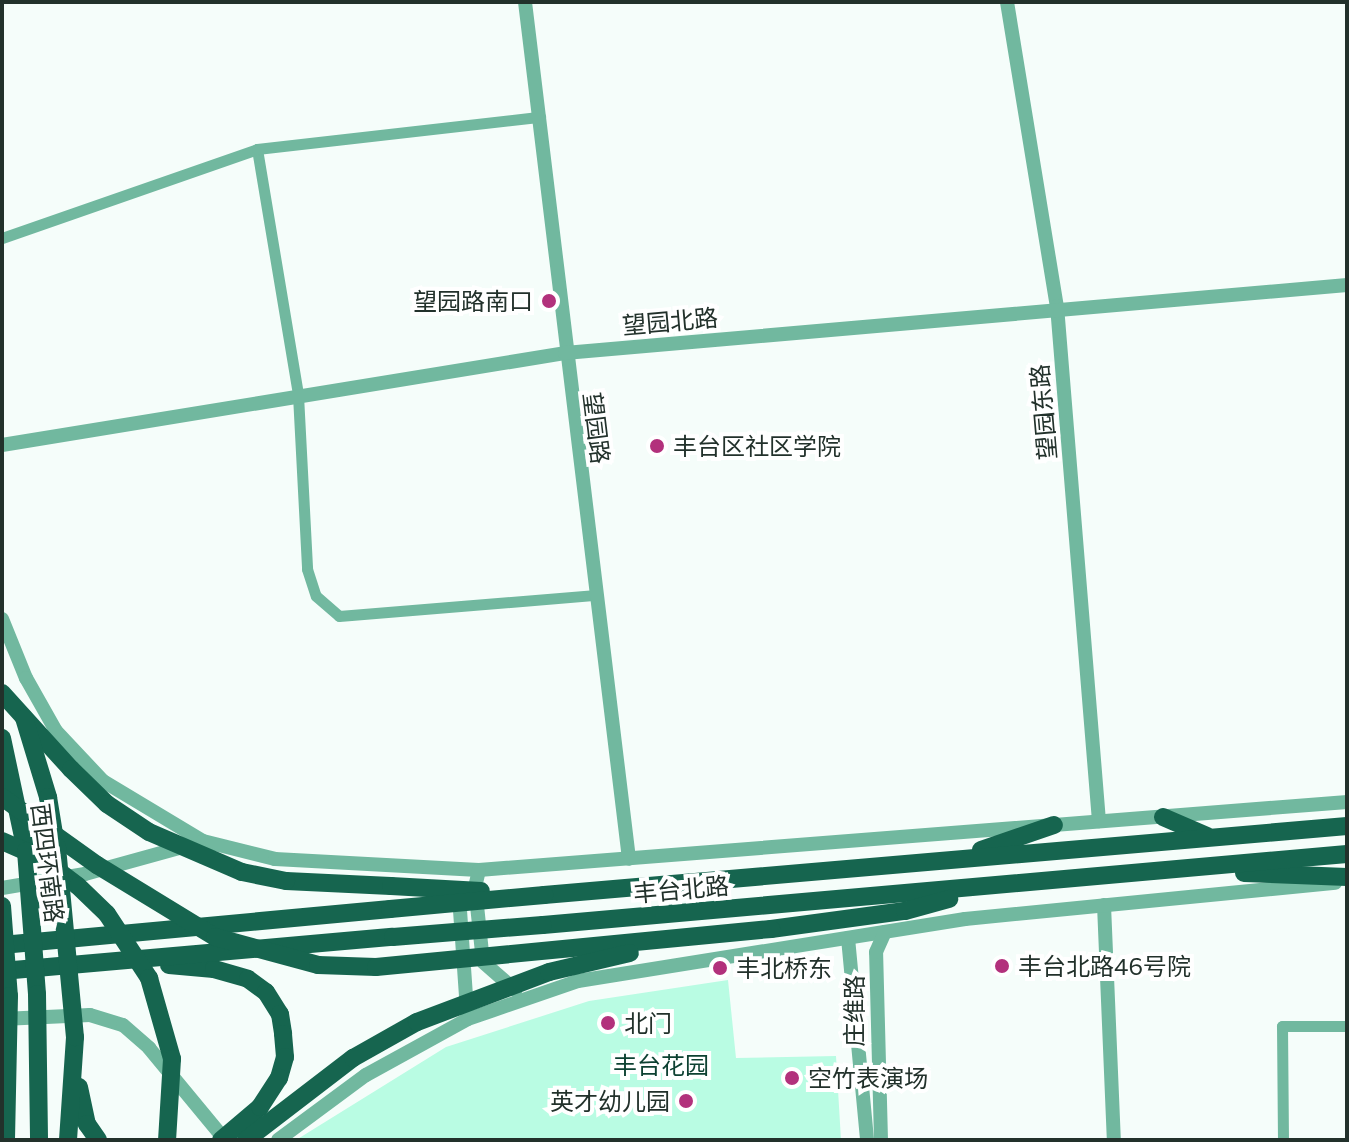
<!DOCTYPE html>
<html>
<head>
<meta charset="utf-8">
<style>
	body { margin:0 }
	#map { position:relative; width:1349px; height:1142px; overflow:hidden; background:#f5fdfa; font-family:Commissioner,"Noto Sans SC",sans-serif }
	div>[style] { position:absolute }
	.green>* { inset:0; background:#b9fce3 }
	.minor>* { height:11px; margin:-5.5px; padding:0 5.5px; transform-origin:5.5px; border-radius:5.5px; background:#71b89f }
	.tertiary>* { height:14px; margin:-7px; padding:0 7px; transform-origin:7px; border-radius:7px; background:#71b89f }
	.trunk>* { height:18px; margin:-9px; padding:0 9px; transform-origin:9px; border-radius:9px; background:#16654f }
	.trunk-bridge>* { height:18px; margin:-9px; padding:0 9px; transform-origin:9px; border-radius:9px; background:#16654f }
	.dots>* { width:22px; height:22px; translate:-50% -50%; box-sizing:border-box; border:4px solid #fff; border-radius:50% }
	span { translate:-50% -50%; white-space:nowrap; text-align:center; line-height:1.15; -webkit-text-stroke:8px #fff; paint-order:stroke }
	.poi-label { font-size:24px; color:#22312b }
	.right { translate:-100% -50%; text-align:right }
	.left { translate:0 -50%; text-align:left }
	.street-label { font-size:24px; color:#22312b }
	.park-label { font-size:24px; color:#0d4132 }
	.frame { position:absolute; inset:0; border:4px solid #22312b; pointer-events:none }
</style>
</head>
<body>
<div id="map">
	<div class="green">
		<i style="clip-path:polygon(728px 980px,736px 1058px,836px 1056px,841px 1140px,296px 1140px,446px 1047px,589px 1001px)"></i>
	</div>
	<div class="minor">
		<i style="left:257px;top:149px;width:249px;rotate:80.5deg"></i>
		<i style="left:298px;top:395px;width:174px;rotate:87deg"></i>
		<i style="left:307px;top:569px;width:28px;rotate:72deg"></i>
		<i style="left:316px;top:596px;width:30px;rotate:41deg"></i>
		<i style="left:339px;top:616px;width:258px;rotate:-4.7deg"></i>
		<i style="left:2px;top:238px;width:270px;rotate:-19.2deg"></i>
		<i style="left:257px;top:149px;width:285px;rotate:-6.5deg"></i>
		<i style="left:1283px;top:1140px;width:114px;rotate:-90.5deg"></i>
		<i style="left:1282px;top:1026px;width:65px"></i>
	</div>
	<div class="tertiary">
		<i style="left:525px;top:2px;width:863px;rotate:83.08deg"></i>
		<i style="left:1007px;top:2px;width:308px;rotate:80.7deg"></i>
		<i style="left:1057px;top:306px;width:517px;rotate:85.34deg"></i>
		<i style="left:2px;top:445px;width:570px;rotate:-9.28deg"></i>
		<i style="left:565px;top:353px;width:785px;rotate:-4.97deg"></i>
		<i style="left:2px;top:619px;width:64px;rotate:67.9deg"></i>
		<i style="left:26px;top:678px;width:61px;rotate:60.5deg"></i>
		<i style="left:56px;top:731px;width:69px;rotate:46.8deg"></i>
		<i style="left:103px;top:781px;width:117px;rotate:31deg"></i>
		<i style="left:203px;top:841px;width:74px;rotate:14deg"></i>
		<i style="left:275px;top:859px;width:204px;rotate:3.1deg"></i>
		<i style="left:479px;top:870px;width:871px;rotate:-4.48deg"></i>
		<i style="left:479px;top:870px;width:17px;rotate:103deg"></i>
		<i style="left:475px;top:887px;width:75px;rotate:83.9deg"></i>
		<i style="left:483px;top:962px;width:43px;rotate:41.2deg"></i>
		<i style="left:2px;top:888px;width:84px;rotate:-9.6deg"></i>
		<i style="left:85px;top:874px;width:106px;rotate:-15.4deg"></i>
		<i style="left:459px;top:896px;width:115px;rotate:86deg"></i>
		<i style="left:1104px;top:905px;width:235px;rotate:87.6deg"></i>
		<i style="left:848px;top:938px;width:203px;rotate:84.6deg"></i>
		<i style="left:2px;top:1019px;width:88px;rotate:-2.6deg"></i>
		<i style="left:90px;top:1015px;width:34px;rotate:17deg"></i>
		<i style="left:123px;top:1025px;width:35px;rotate:41deg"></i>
		<i style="left:149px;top:1048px;width:119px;rotate:50.4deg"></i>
		<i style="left:278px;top:1140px;width:109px;rotate:-36.5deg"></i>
		<i style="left:366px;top:1075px;width:116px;rotate:-28.8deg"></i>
		<i style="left:468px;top:1019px;width:116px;rotate:-19.1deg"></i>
		<i style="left:578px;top:981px;width:392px;rotate:-9.1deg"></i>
		<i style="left:965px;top:919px;width:372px;rotate:-5.6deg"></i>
		<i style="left:881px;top:1140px;width:188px;rotate:-91.5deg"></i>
		<i style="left:876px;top:952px;width:22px;rotate:-66deg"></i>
	</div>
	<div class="trunk">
		<i style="left:2px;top:693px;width:103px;rotate:47.8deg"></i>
		<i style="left:24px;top:718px;width:83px;rotate:73.1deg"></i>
		<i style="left:48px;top:797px;width:50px;rotate:80.7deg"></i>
		<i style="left:2px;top:738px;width:116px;rotate:78deg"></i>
		<i style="left:1163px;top:817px;width:48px;rotate:23.4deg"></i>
		<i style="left:981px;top:850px;width:77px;rotate:-18.9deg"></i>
		<i style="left:1244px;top:873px;width:103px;rotate:2.2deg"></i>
		<i style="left:286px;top:881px;width:105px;rotate:2.7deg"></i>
		<i style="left:544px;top:895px;width:806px;rotate:-4.91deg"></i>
		<i style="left:543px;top:925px;width:807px;rotate:-5.05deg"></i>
		<i style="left:771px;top:929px;width:135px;rotate:-7.7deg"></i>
		<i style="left:905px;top:911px;width:46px;rotate:-15.3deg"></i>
		<i style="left:2px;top:945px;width:390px;rotate:-5.3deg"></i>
		<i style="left:169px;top:965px;width:45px;rotate:5.1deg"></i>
		<i style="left:214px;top:969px;width:35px;rotate:16deg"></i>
		<i style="left:248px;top:979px;width:22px;rotate:36deg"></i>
		<i style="left:266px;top:992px;width:26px;rotate:58deg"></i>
		<i style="left:280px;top:1014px;width:20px;rotate:81deg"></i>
		<i style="left:283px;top:1034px;width:23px;rotate:85deg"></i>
		<i style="left:285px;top:1057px;width:22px;rotate:106deg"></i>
		<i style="left:2px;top:971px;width:392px;rotate:-5deg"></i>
		<i style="left:79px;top:1087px;width:38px;rotate:78deg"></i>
		<i style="left:87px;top:1124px;width:19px;rotate:55deg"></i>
		<i style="left:68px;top:1140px;width:103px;rotate:-86.1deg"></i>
	</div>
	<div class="trunk-bridge">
		<i style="left:71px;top:769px;width:50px;rotate:44.2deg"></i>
		<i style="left:107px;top:804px;width:50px;rotate:33.7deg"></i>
		<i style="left:149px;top:832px;width:101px;rotate:23.3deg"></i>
		<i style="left:242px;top:872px;width:45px;rotate:11.6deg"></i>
		<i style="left:2px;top:797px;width:117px;rotate:35.6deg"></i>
		<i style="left:97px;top:865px;width:138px;rotate:31.4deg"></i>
		<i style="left:215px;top:937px;width:107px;rotate:15.2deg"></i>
		<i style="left:318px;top:965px;width:58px;rotate:2deg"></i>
		<i style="left:376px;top:967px;width:397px;rotate:-5.5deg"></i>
		<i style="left:2px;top:841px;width:43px;rotate:23.6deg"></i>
		<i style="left:41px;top:858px;width:46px;rotate:37.1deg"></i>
		<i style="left:78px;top:886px;width:40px;rotate:44deg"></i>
		<i style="left:107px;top:914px;width:77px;rotate:56.7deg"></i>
		<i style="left:149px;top:978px;width:84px;rotate:74.1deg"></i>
		<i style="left:172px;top:1059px;width:81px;rotate:93.5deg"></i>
		<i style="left:57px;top:847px;width:191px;rotate:84.6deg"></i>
		<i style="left:26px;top:851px;width:143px;rotate:85.6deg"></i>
		<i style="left:37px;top:994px;width:146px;rotate:89.2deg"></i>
		<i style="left:391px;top:886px;width:90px;rotate:3.2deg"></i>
		<i style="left:2px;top:906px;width:90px;rotate:85.6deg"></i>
		<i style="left:9px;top:996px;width:144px;rotate:91.2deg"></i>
		<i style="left:390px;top:909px;width:155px;rotate:-5.2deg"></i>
		<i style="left:393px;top:937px;width:150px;rotate:-4.6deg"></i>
		<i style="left:221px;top:1140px;width:51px;rotate:-40.2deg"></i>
		<i style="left:260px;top:1107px;width:35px;rotate:-57deg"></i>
		<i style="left:246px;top:1140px;width:135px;rotate:-37.5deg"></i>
		<i style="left:353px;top:1058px;width:73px;rotate:-29.4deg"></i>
		<i style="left:417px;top:1022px;width:141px;rotate:-20.7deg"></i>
		<i style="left:549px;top:972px;width:83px;rotate:-13.2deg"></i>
	</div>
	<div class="dots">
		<i style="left:549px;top:301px;background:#b2317c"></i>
		<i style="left:657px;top:446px;background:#b2317c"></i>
		<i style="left:1002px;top:966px;background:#b2317c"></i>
		<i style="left:720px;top:968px;background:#b2317c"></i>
		<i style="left:608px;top:1023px;background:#b2317c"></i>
		<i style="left:792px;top:1078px;background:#b2317c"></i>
		<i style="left:686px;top:1101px;background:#b2317c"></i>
	</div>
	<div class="poi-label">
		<span class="right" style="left:533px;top:301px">望园路南口</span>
		<span class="left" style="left:673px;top:446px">丰台区社区学院</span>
		<span class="left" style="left:1018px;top:966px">丰台北路46号院</span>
		<span class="left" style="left:736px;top:968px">丰北桥东</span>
		<span class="left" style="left:624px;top:1023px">北门</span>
		<span class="left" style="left:808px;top:1078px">空竹表演场</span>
		<span class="right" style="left:670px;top:1101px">英才幼儿园</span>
	</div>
	<div class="street-label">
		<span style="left:670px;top:321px;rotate:-5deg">望园北路</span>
		<span style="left:1043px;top:412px;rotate:-95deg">望园东路</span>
		<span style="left:597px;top:428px;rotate:83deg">望园路</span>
		<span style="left:48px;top:863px;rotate:83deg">西四环南路</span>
		<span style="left:681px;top:889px;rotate:-5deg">丰台北路</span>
		<span style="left:854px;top:1011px;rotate:-90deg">庄维路</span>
	</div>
	<div class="park-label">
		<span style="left:661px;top:1065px">丰台花园</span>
	</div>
	<div class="frame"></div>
</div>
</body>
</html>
